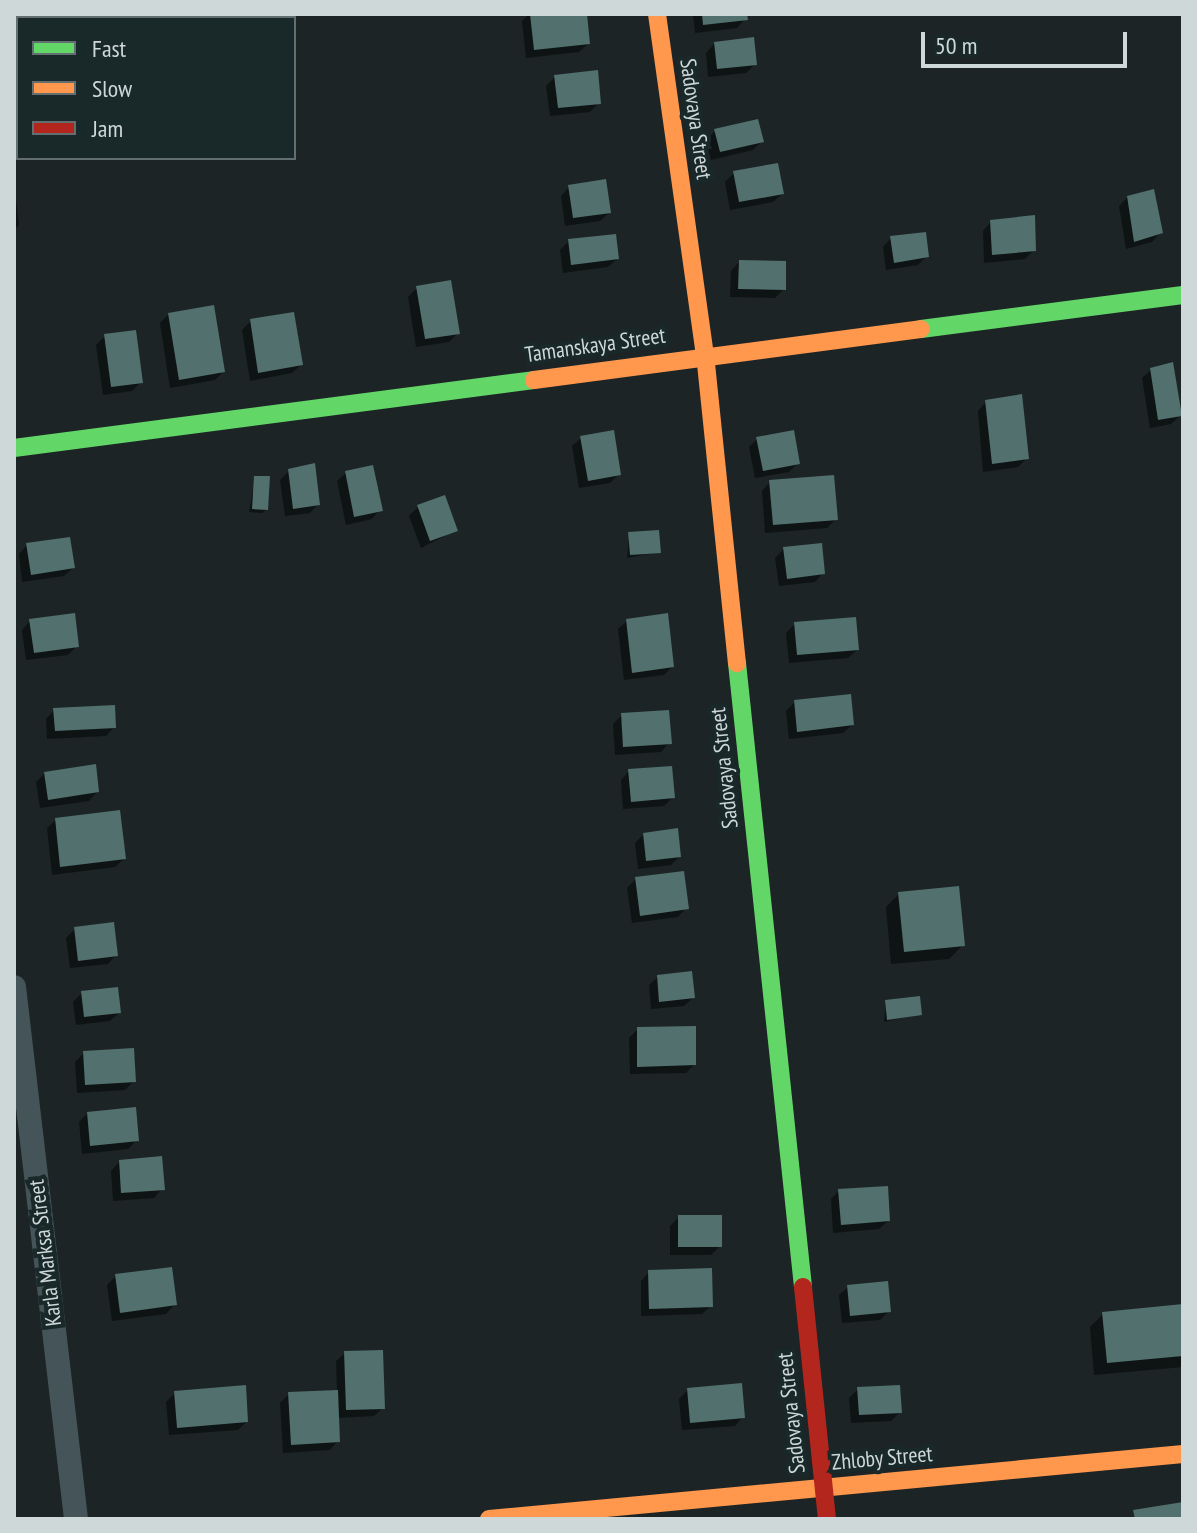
<!DOCTYPE html>
<html>
<head>
<meta charset="utf-8">
<style>
	body { margin:0 }
	#map { position:relative; width:1197px; height:1533px; overflow:hidden; background:#1c2426; font-family:"PT Sans Narrow",sans-serif }
	div>[style] { position:absolute }
	.shadow>* { inset:0; background:#0007 }
	.building>* { inset:0; background:#51706e }
	.street>* { height:24px; margin:-12px; padding:0 12px; transform-origin:12px; border-radius:12px; background:#455459 }
	.fast>* { height:18px; margin:-9px; padding:0 9px; transform-origin:9px; border-radius:9px; background:#63d668 }
	.slow>* { height:18px; margin:-9px; padding:0 9px; transform-origin:9px; border-radius:9px; background:#ff974d }
	.jam>* { height:18px; margin:-9px; padding:0 9px; transform-origin:9px; border-radius:9px; background:#b3261e }
	span { translate:-50% -50%; white-space:nowrap; text-align:center; line-height:1.15; -webkit-text-stroke:8px #192829; paint-order:stroke }
	.street-label { font-size:22px; color:#cfd8d9 }
	.frame { position:absolute; inset:0; border:16px solid #cfd8d9; pointer-events:none }
	.legend { position:absolute; left:16px; top:16px; width:280px; height:144px; box-sizing:border-box; background:#192829; border:2px solid #626e6f; margin:0; padding:10px 14px; list-style:none; font-size:24px; color:#cfd8d9 }
	.legend li { display:flex; align-items:center; gap:16px; height:40px }
	.legend b { width:40px; border:2px solid #626e6f }
	.scale { position:absolute; left:921px; top:32px; width:206px; height:36px; box-sizing:border-box; border:4px solid #cfd8d9; border-top:0; padding-left:10px; font-size:24px; line-height:28px; white-space:nowrap; color:#cfd8d9; -webkit-text-stroke:6px #192829; paint-order:stroke }
</style>
</head>
<body>
<div id="map">
	<div class="shadow">
		<i style="clip-path:polygon(529px 14px,585px 14px,588px 44px,579px 52px,526px 58px,522px 21px)"></i>
		<i style="clip-path:polygon(693px 14px,745px 14px,745px 19px,737px 28px,695px 33px)"></i>
		<i style="clip-path:polygon(714px 44px,755px 64px,746px 73px,708px 77px,706px 53px)"></i>
		<i style="clip-path:polygon(555px 77px,599px 103px,590px 112px,550px 116px,546px 86px)"></i>
		<i style="clip-path:polygon(715px 131px,762px 141px,753px 150px,711px 160px,706px 140px)"></i>
		<i style="clip-path:polygon(734px 173px,782px 194px,773px 202px,730px 210px,725px 182px)"></i>
		<i style="clip-path:polygon(569px 187px,609px 213px,600px 221px,565px 226px,561px 196px)"></i>
		<i style="clip-path:polygon(1128px 197px,1160px 233px,1152px 242px,1126px 249px,1119px 206px)"></i>
		<i style="clip-path:polygon(16px 199px,19px 225px,14px 230px,14px 200px)"></i>
		<i style="clip-path:polygon(991px 222px,1034px 250px,1025px 259px,984px 263px,983px 231px)"></i>
		<i style="clip-path:polygon(891px 238px,927px 256px,918px 265px,886px 270px,883px 247px)"></i>
		<i style="clip-path:polygon(569px 241px,617px 259px,608px 267px,563px 273px,560px 250px)"></i>
		<i style="clip-path:polygon(739px 262px,784px 289px,775px 298px,730px 297px,731px 271px)"></i>
		<i style="clip-path:polygon(417px 288px,458px 333px,449px 342px,416px 347px,408px 297px)"></i>
		<i style="clip-path:polygon(169px 314px,223px 372px,215px 380px,170px 388px,160px 323px)"></i>
		<i style="clip-path:polygon(251px 321px,301px 365px,292px 373px,250px 381px,242px 330px)"></i>
		<i style="clip-path:polygon(105px 336px,141px 382px,132px 391px,103px 395px,96px 345px)"></i>
		<i style="clip-path:polygon(1151px 370px,1180px 416px,1171px 424px,1150px 428px,1142px 378px)"></i>
		<i style="clip-path:polygon(986px 402px,1027px 458px,1018px 467px,983px 472px,978px 411px)"></i>
		<i style="clip-path:polygon(581px 438px,619px 474px,610px 483px,579px 488px,572px 446px)"></i>
		<i style="clip-path:polygon(757px 439px,798px 463px,789px 472px,755px 478px,749px 447px)"></i>
		<i style="clip-path:polygon(289px 471px,318px 504px,310px 513px,285px 516px,280px 480px)"></i>
		<i style="clip-path:polygon(346px 473px,380px 510px,372px 519px,346px 525px,337px 481px)"></i>
		<i style="clip-path:polygon(255px 478px,266px 510px,262px 513px,249px 512px)"></i>
		<i style="clip-path:polygon(770px 482px,836px 519px,827px 528px,765px 533px,762px 491px)"></i>
		<i style="clip-path:polygon(418px 507px,456px 530px,421px 548px,409px 516px)"></i>
		<i style="clip-path:polygon(629px 534px,659px 552px,627px 558px)"></i>
		<i style="clip-path:polygon(27px 545px,73px 568px,64px 576px,22px 582px,19px 554px)"></i>
		<i style="clip-path:polygon(784px 549px,823px 573px,815px 582px,779px 586px,775px 558px)"></i>
		<i style="clip-path:polygon(30px 621px,77px 646px,68px 655px,26px 660px,22px 630px)"></i>
		<i style="clip-path:polygon(627px 621px,672px 667px,664px 675px,624px 680px,618px 629px)"></i>
		<i style="clip-path:polygon(795px 624px,857px 650px,848px 658px,789px 663px,786px 633px)"></i>
		<i style="clip-path:polygon(795px 702px,852px 725px,843px 733px,789px 739px,786px 711px)"></i>
		<i style="clip-path:polygon(54px 710px,114px 727px,106px 736px,47px 739px,46px 719px)"></i>
		<i style="clip-path:polygon(622px 715px,669px 743px,661px 752px,615px 755px,613px 724px)"></i>
		<i style="clip-path:polygon(629px 771px,673px 797px,664px 806px,623px 809px,621px 780px)"></i>
		<i style="clip-path:polygon(45px 773px,97px 792px,89px 801px,40px 808px,36px 782px)"></i>
		<i style="clip-path:polygon(56px 820px,124px 859px,115px 867px,52px 875px,47px 828px)"></i>
		<i style="clip-path:polygon(644px 834px,679px 857px,671px 865px,638px 869px,635px 843px)"></i>
		<i style="clip-path:polygon(636px 879px,686px 908px,678px 917px,632px 923px,627px 888px)"></i>
		<i style="clip-path:polygon(899px 894px,963px 945px,949px 959px,891px 964px,886px 907px)"></i>
		<i style="clip-path:polygon(75px 929px,116px 955px,108px 964px,70px 968px,66px 938px)"></i>
		<i style="clip-path:polygon(658px 977px,693px 998px,684px 1006px,651px 1009px,649px 985px)"></i>
		<i style="clip-path:polygon(82px 993px,119px 1013px,110px 1021px,76px 1025px,73px 1002px)"></i>
		<i style="clip-path:polygon(886px 1002px,920px 1014px,884px 1022px)"></i>
		<i style="clip-path:polygon(638px 1029px,694px 1065px,686px 1073px,630px 1074px,629px 1038px)"></i>
		<i style="clip-path:polygon(84px 1053px,134px 1081px,125px 1090px,77px 1093px,75px 1062px)"></i>
		<i style="clip-path:polygon(88px 1113px,137px 1140px,128px 1149px,82px 1154px,79px 1122px)"></i>
		<i style="clip-path:polygon(119px 1162px,162px 1189px,154px 1198px,113px 1201px,111px 1171px)"></i>
		<i style="clip-path:polygon(839px 1191px,888px 1221px,879px 1229px,833px 1233px,831px 1199px)"></i>
		<i style="clip-path:polygon(678px 1218px,720px 1246px,711px 1255px,670px 1255px,670px 1226px)"></i>
		<i style="clip-path:polygon(649px 1272px,711px 1306px,702px 1314px,641px 1316px,641px 1281px)"></i>
		<i style="clip-path:polygon(116px 1276px,174px 1305px,166px 1314px,112px 1321px,107px 1285px)"></i>
		<i style="clip-path:polygon(848px 1287px,889px 1311px,880px 1320px,842px 1323px,839px 1295px)"></i>
		<i style="clip-path:polygon(1183px 1306px,1183px 1367px,1094px 1375px,1090px 1327px,1103px 1314px)"></i>
		<i style="clip-path:polygon(345px 1353px,383px 1408px,374px 1416px,337px 1418px,338px 1441px,330px 1450px,283px 1453px,280px 1403px,289px 1394px,337px 1392px,336px 1361px)"></i>
		<i style="clip-path:polygon(858px 1389px,900px 1412px,891px 1421px,851px 1423px,849px 1398px)"></i>
		<i style="clip-path:polygon(688px 1390px,743px 1417px,735px 1426px,682px 1430px,679px 1399px)"></i>
		<i style="clip-path:polygon(175px 1393px,246px 1422px,238px 1430px,169px 1435px,166px 1402px)"></i>
	</div>
	<div class="building">
		<i style="clip-path:polygon(530px 14px,587px 14px,590px 44px,534px 50px)"></i>
		<i style="clip-path:polygon(702px 14px,747px 14px,748px 20px,703px 25px)"></i>
		<i style="clip-path:polygon(754px 37px,757px 65px,717px 69px,714px 42px)"></i>
		<i style="clip-path:polygon(598px 70px,601px 104px,558px 108px,554px 75px)"></i>
		<i style="clip-path:polygon(758px 119px,764px 142px,720px 152px,714px 129px)"></i>
		<i style="clip-path:polygon(778px 163px,784px 194px,739px 202px,733px 171px)"></i>
		<i style="clip-path:polygon(606px 179px,611px 213px,573px 218px,568px 185px)"></i>
		<i style="clip-path:polygon(1154px 189px,1163px 233px,1134px 242px,1127px 196px)"></i>
		<i style="clip-path:polygon(1035px 215px,1036px 251px,992px 255px,990px 220px)"></i>
		<i style="clip-path:polygon(926px 232px,929px 257px,894px 263px,890px 236px)"></i>
		<i style="clip-path:polygon(616px 234px,619px 259px,571px 265px,568px 239px)"></i>
		<i style="clip-path:polygon(739px 260px,786px 261px,786px 290px,738px 289px)"></i>
		<i style="clip-path:polygon(451px 280px,460px 334px,425px 339px,416px 286px)"></i>
		<i style="clip-path:polygon(214px 305px,225px 372px,179px 380px,168px 313px)"></i>
		<i style="clip-path:polygon(294px 312px,303px 365px,258px 373px,250px 319px)"></i>
		<i style="clip-path:polygon(136px 330px,143px 383px,111px 387px,104px 334px)"></i>
		<i style="clip-path:polygon(1173px 362px,1182px 416px,1158px 420px,1150px 368px)"></i>
		<i style="clip-path:polygon(1022px 394px,1029px 459px,992px 464px,985px 400px)"></i>
		<i style="clip-path:polygon(614px 430px,621px 475px,588px 481px,580px 436px)"></i>
		<i style="clip-path:polygon(794px 430px,800px 464px,763px 471px,756px 437px)"></i>
		<i style="clip-path:polygon(315px 463px,320px 505px,293px 509px,288px 469px)"></i>
		<i style="clip-path:polygon(373px 465px,383px 511px,354px 517px,345px 471px)"></i>
		<i style="clip-path:polygon(834px 475px,838px 520px,773px 525px,769px 480px)"></i>
		<i style="clip-path:polygon(254px 476px,270px 476px,268px 510px,252px 509px)"></i>
		<i style="clip-path:polygon(445px 495px,458px 531px,430px 541px,417px 505px)"></i>
		<i style="clip-path:polygon(659px 530px,661px 553px,630px 555px,628px 532px)"></i>
		<i style="clip-path:polygon(70px 537px,75px 568px,31px 575px,26px 543px)"></i>
		<i style="clip-path:polygon(822px 543px,825px 574px,787px 579px,783px 547px)"></i>
		<i style="clip-path:polygon(75px 613px,79px 647px,34px 653px,29px 619px)"></i>
		<i style="clip-path:polygon(668px 613px,674px 667px,632px 673px,626px 619px)"></i>
		<i style="clip-path:polygon(856px 617px,859px 650px,797px 655px,794px 622px)"></i>
		<i style="clip-path:polygon(851px 694px,854px 725px,797px 732px,794px 700px)"></i>
		<i style="clip-path:polygon(115px 705px,116px 728px,55px 731px,53px 708px)"></i>
		<i style="clip-path:polygon(669px 710px,672px 744px,623px 747px,621px 713px)"></i>
		<i style="clip-path:polygon(96px 764px,99px 792px,48px 800px,44px 772px)"></i>
		<i style="clip-path:polygon(672px 766px,675px 798px,631px 802px,628px 769px)"></i>
		<i style="clip-path:polygon(120px 810px,126px 859px,60px 867px,55px 818px)"></i>
		<i style="clip-path:polygon(678px 828px,681px 857px,646px 861px,643px 833px)"></i>
		<i style="clip-path:polygon(684px 871px,689px 909px,640px 916px,635px 877px)"></i>
		<i style="clip-path:polygon(959px 886px,965px 946px,904px 952px,898px 892px)"></i>
		<i style="clip-path:polygon(114px 922px,118px 956px,78px 961px,74px 927px)"></i>
		<i style="clip-path:polygon(692px 971px,695px 998px,659px 1002px,657px 975px)"></i>
		<i style="clip-path:polygon(118px 987px,121px 1013px,84px 1017px,81px 991px)"></i>
		<i style="clip-path:polygon(920px 996px,922px 1015px,887px 1020px,885px 1000px)"></i>
		<i style="clip-path:polygon(696px 1026px,696px 1065px,637px 1067px,637px 1027px)"></i>
		<i style="clip-path:polygon(134px 1048px,136px 1082px,85px 1085px,83px 1051px)"></i>
		<i style="clip-path:polygon(136px 1107px,139px 1141px,90px 1146px,87px 1112px)"></i>
		<i style="clip-path:polygon(162px 1156px,165px 1190px,121px 1193px,119px 1160px)"></i>
		<i style="clip-path:polygon(888px 1186px,890px 1221px,841px 1225px,838px 1189px)"></i>
		<i style="clip-path:polygon(678px 1215px,722px 1215px,722px 1247px,678px 1247px)"></i>
		<i style="clip-path:polygon(172px 1267px,177px 1305px,120px 1313px,115px 1274px)"></i>
		<i style="clip-path:polygon(712px 1268px,713px 1307px,649px 1309px,648px 1270px)"></i>
		<i style="clip-path:polygon(888px 1281px,891px 1312px,850px 1316px,847px 1285px)"></i>
		<i style="clip-path:polygon(1183px 1304px,1183px 1356px,1107px 1363px,1102px 1312px)"></i>
		<i style="clip-path:polygon(383px 1350px,385px 1409px,346px 1410px,344px 1351px)"></i>
		<i style="clip-path:polygon(742px 1383px,745px 1418px,690px 1423px,687px 1388px)"></i>
		<i style="clip-path:polygon(246px 1385px,248px 1422px,177px 1428px,174px 1391px)"></i>
		<i style="clip-path:polygon(900px 1385px,902px 1413px,859px 1415px,857px 1387px)"></i>
		<i style="clip-path:polygon(338px 1390px,340px 1442px,291px 1445px,288px 1392px)"></i>
		<i style="clip-path:polygon(1183px 1502px,1183px 1519px,1135px 1519px,1133px 1510px)"></i>
	</div>
	<div class="street">
		<i style="left:14px;top:987px;width:536px;rotate:83.35deg"></i>
	</div>
	<div class="fast">
		<i style="left:921px;top:329px;width:264px;rotate:-7.4deg"></i>
		<i style="left:14px;top:448px;width:524px;rotate:-7.45deg"></i>
		<i style="left:737px;top:663px;width:627px;rotate:83.96deg"></i>
	</div>
	<div class="slow">
		<i style="left:657px;top:14px;width:343px;rotate:82deg"></i>
		<i style="left:705px;top:354px;width:311px;rotate:84.1deg"></i>
		<i style="left:534px;top:380px;width:390px;rotate:-7.5deg"></i>
		<i style="left:489px;top:1519px;width:697px;rotate:-5.35deg"></i>
	</div>
	<div class="jam">
		<i style="left:803px;top:1287px;width:233px;rotate:84.1deg"></i>
	</div>
	<div class="street-label">
		<span style="left:696px;top:119px;rotate:82deg">Sadovaya Street</span>
		<span style="left:595px;top:345px;rotate:-8deg">Tamanskaya Street</span>
		<span style="left:724px;top:768px;rotate:-96deg">Sadovaya Street</span>
		<span style="left:45px;top:1253px;rotate:-97deg">Karla Marksa Street</span>
		<span style="left:791px;top:1413px;rotate:-96deg">Sadovaya Street</span>
		<span style="left:882px;top:1458px;rotate:-5deg">Zhloby Street</span>
	</div>
	<div class="frame"></div>
	<ul class="legend">
	<li><b style="height:10px;background:#63d668"></b>Fast</li>
	<li><b style="height:10px;background:#ff974d"></b>Slow</li>
	<li><b style="height:10px;background:#b3261e"></b>Jam</li>
	</ul>
	<div class="scale">50 m</div>
</div>
</body>
</html>
